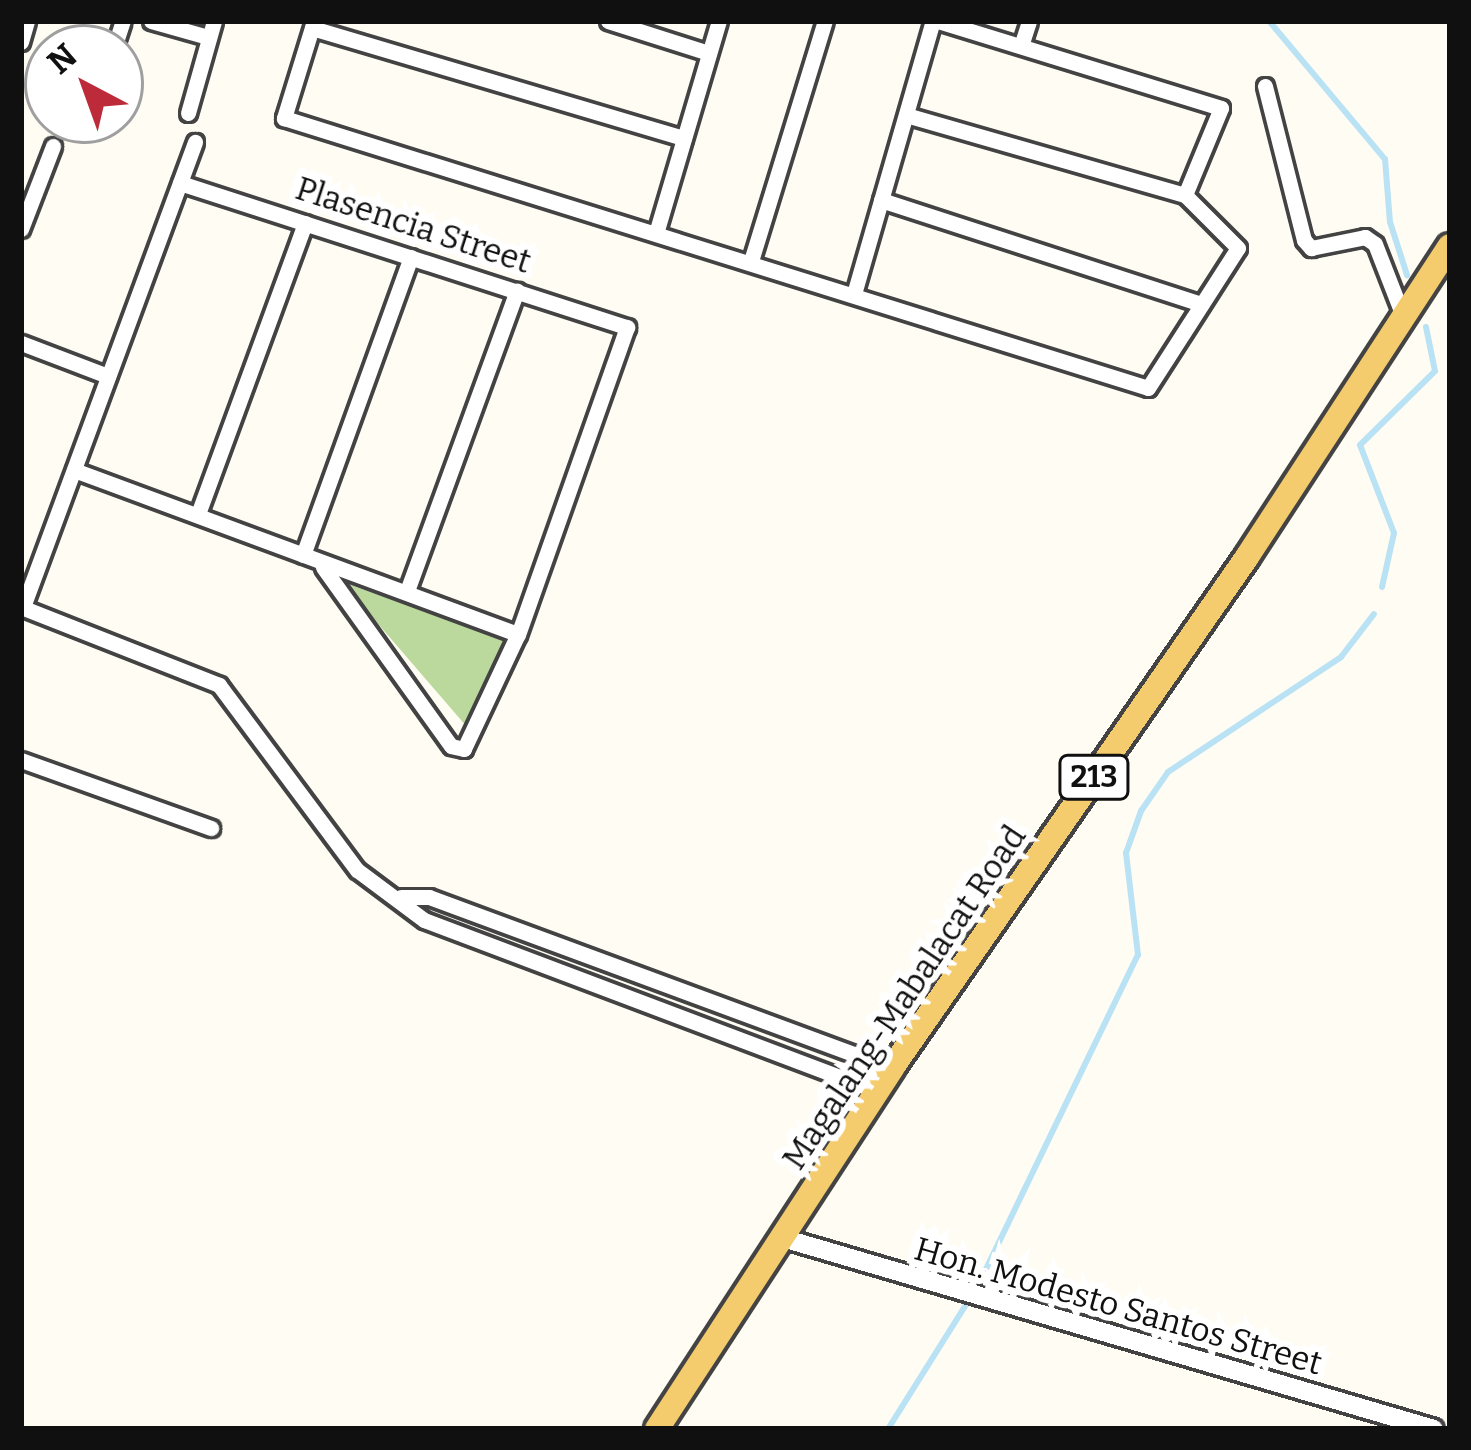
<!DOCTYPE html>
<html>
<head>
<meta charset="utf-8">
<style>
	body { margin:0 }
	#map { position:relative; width:1471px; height:1450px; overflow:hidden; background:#fffcf3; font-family:Bitter,serif }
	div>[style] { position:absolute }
	.forest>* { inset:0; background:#bbd99c }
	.stream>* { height:6px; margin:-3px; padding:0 3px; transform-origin:3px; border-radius:3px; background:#b9e2f5 }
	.roads { filter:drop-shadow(3px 0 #434343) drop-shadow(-3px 0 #434343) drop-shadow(0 3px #434343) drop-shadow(0 -3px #434343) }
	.minor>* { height:15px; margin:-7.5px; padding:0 7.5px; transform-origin:7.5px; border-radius:7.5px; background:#fff }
	.tertiary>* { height:18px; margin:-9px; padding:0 9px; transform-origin:9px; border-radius:9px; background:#fff }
	.primary>* { height:24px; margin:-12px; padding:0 12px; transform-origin:12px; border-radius:12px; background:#f4cb6d }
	span { translate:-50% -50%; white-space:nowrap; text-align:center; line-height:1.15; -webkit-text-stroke:12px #fff; paint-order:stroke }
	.shield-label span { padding:3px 9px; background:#fff; border:3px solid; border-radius:9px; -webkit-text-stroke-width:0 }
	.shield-label { font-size:30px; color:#101010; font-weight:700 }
	.street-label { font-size:33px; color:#101010 }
	.frame { position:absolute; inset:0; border:24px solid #101010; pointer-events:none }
	.north { position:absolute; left:24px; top:24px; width:120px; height:120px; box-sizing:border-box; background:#fff; border:3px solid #9f9f9f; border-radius:50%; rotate:319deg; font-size:33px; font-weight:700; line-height:48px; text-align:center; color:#101010 }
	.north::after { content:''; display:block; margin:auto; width:42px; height:54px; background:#bd2b3b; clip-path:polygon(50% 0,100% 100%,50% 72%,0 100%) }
</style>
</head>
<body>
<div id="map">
	<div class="forest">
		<i style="clip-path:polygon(342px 582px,506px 640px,467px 727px)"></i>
	</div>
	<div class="stream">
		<i style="left:1269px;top:21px;width:180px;rotate:50deg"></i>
		<i style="left:1385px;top:159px;width:63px;rotate:85.5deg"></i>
		<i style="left:1390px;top:222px;width:56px;rotate:72.2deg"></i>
		<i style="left:1382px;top:587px;width:55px;rotate:-77.5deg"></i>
		<i style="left:1394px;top:533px;width:94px;rotate:-111.1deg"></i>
		<i style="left:1360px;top:445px;width:105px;rotate:-44.6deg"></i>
		<i style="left:1435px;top:371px;width:45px;rotate:-101.6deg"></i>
		<i style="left:986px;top:1269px;width:349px;rotate:-64.2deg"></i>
		<i style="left:1138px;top:955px;width:103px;rotate:-96.7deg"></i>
		<i style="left:1126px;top:853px;width:45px;rotate:-70.3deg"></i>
		<i style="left:1141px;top:811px;width:47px;rotate:-55.3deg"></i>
		<i style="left:1168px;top:772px;width:208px;rotate:-33.6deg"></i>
		<i style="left:1341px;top:657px;width:54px;rotate:-52.5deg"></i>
		<i style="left:888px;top:1429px;width:149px;rotate:-57.9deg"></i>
	</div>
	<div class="roads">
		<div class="minor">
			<i style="left:151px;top:21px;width:59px;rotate:15.7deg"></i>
			<i style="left:314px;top:21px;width:102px;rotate:107.2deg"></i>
			<i style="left:284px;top:118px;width:905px;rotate:17.35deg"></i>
			<i style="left:1148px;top:388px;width:166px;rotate:-57.3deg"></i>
			<i style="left:1238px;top:248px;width:75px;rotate:-135deg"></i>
			<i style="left:1185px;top:195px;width:94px;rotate:-67.5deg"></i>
			<i style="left:1221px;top:108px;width:296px;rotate:-162.9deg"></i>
			<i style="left:608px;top:21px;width:106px;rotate:17.6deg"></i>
			<i style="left:312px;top:28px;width:388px;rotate:16.5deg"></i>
			<i style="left:21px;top:42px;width:22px;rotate:-74deg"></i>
			<i style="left:1021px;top:46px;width:26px;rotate:-72deg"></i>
			<i style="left:114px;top:48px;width:28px;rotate:-72deg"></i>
			<i style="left:1265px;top:86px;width:159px;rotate:75.8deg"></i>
			<i style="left:1304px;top:240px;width:11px;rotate:49deg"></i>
			<i style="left:1311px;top:248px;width:55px;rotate:-11.5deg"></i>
			<i style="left:1365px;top:237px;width:12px;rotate:35deg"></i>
			<i style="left:1375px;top:244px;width:77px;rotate:68.7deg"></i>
			<i style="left:188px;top:113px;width:96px;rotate:-74.2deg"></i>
			<i style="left:906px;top:115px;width:290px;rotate:16deg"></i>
			<i style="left:180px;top:183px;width:470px;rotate:17.9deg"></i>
			<i style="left:627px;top:327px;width:326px;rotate:109.5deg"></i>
			<i style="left:518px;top:634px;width:127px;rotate:115.2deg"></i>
			<i style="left:464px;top:749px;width:13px;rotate:-167deg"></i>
			<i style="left:451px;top:746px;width:220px;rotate:-125.6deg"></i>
			<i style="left:881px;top:200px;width:337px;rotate:18deg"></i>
			<i style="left:21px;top:229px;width:89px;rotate:-68.9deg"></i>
			<i style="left:657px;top:230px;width:218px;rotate:-73.5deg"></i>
			<i style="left:751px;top:261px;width:251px;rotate:-72.9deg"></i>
			<i style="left:854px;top:294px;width:284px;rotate:-73.9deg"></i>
			<i style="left:21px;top:343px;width:93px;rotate:20.8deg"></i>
			<i style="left:74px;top:470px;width:473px;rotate:20.3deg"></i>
			<i style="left:198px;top:514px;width:310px;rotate:-69.8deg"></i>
			<i style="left:303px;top:555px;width:317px;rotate:-70.1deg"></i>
			<i style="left:407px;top:591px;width:320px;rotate:-69.9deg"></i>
			<i style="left:21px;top:607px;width:213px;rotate:21.5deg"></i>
			<i style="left:219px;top:685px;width:231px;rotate:53.3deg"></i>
			<i style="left:357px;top:870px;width:84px;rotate:36.7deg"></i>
			<i style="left:424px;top:920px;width:484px;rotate:20.7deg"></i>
			<i style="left:23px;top:607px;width:496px;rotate:-69.7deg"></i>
			<i style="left:21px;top:760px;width:202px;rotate:19.7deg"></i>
			<i style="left:401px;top:897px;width:28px"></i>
			<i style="left:429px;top:897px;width:494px;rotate:20.3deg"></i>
		</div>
		<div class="tertiary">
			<i style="left:786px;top:1239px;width:675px;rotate:16.34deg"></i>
		</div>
		<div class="primary">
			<i style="left:657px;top:1429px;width:431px;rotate:-56.9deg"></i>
			<i style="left:892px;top:1068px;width:622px;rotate:-55.21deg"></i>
			<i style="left:1247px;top:557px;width:371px;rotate:-56.9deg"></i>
		</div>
	</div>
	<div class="shield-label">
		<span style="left:1094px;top:777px">213</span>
	</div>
	<div class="street-label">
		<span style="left:413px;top:226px;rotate:18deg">Plasencia Street</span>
		<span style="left:905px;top:998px;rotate:-56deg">Magalang-Mabalacat Road</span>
		<span style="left:1118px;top:1307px;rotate:16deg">Hon. Modesto Santos Street</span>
	</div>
	<div class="frame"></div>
	<div class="north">N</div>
</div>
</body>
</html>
